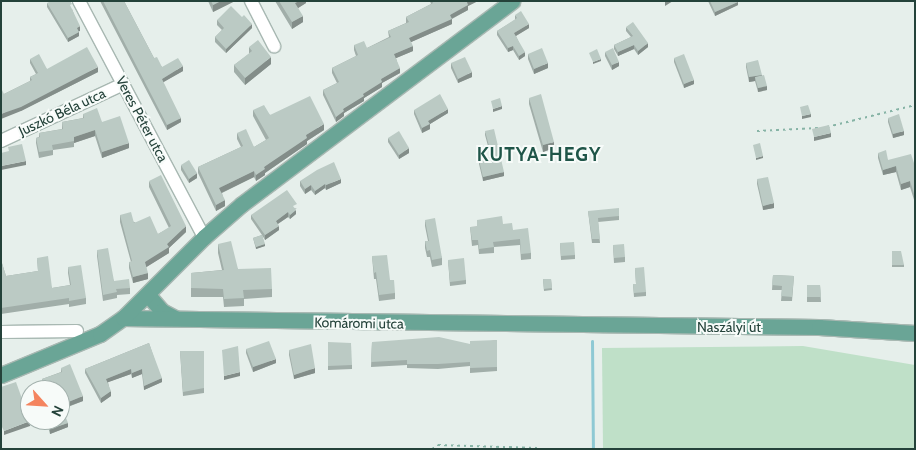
<!DOCTYPE html>
<html>
<head>
<meta charset="utf-8">
<style>
	body { margin:0 }
	#map { position:relative; width:916px; height:450px; overflow:hidden; background:#e6efeb; font-family:Cabin,sans-serif }
	div>[style] { position:absolute }
	.green>* { inset:0; background:#bfe0c8 }
	.stream>* { height:3px; margin:-1.5px; padding:0 1.5px; transform-origin:1.5px; border-radius:1.5px; background:#8ec9d4 }
	.path>* { height:2px; margin-top:-1px; transform-origin:0; background:repeating-linear-gradient(90deg,#86b3a5 0 2.5px,transparent 0 6.5px) }
	.roads { filter:drop-shadow(1px 0 #a8b8b2) drop-shadow(-1px 0 #a8b8b2) drop-shadow(0 1px #a8b8b2) drop-shadow(0 -1px #a8b8b2) }
	.minor>* { height:12px; margin:-6px; padding:0 6px; transform-origin:6px; border-radius:6px; background:#fff }
	.major>* { height:15px; margin:-7.5px; padding:0 7.5px; transform-origin:7.5px; border-radius:7.5px; background:#6aa596 }
	.wall>* { inset:0; background:#a1aea9 }
	.shaded-wall>* { inset:0; background:#838d89 }
	.building>* { inset:0; background:#bbcac4 }
	span { translate:-50% -50%; white-space:nowrap; text-align:center; line-height:1.15; -webkit-text-stroke:4px #f7fbf9; paint-order:stroke }
	.street-label { font-size:14px; color:#24423a }
	.district-label { font-size:19px; color:#1f5548; font-weight:700; letter-spacing:1px }
	.frame { position:absolute; inset:0; border:2px solid #24423a; pointer-events:none }
	.north { position:absolute; left:20px; top:380px; width:50px; height:50px; box-sizing:border-box; background:#f7fbf9; border:1px solid #a3b1ad; border-radius:50%; rotate:116deg; font-size:14px; font-weight:700; line-height:20px; text-align:center; color:#24423a }
	.north::after { content:''; display:block; margin:auto; width:18px; height:22px; background:#f4845f; clip-path:polygon(50% 0,100% 100%,50% 72%,0 100%) }
</style>
</head>
<body>
<div id="map">
	<div class="green">
		<i style="clip-path:polygon(803px 346px,915px 365px,915px 449px,603px 449px,602px 348px)"></i>
	</div>
	<div class="stream">
		<i style="left:592px;top:341px;width:108px;rotate:89.5deg"></i>
	</div>
	<div class="path">
		<i style="left:827px;top:127px;width:91px;rotate:-14deg"></i>
		<i style="left:757px;top:131px;width:61px;rotate:-2.8deg"></i>
		<i style="left:432px;top:449px;width:7px;rotate:-34deg"></i>
		<i style="left:438px;top:445px;width:99px;rotate:1.7deg"></i>
	</div>
	<div class="roads">
		<div class="minor">
			<i style="left:79px;top:1px;width:267px;rotate:62.1deg"></i>
			<i style="left:251px;top:1px;width:51px;rotate:62.9deg"></i>
			<i style="left:1px;top:141px;width:135px;rotate:-25deg"></i>
			<i style="left:1px;top:332px;width:76px;rotate:-0.8deg"></i>
		</div>
		<div class="major">
			<i style="left:148px;top:295px;width:21px;rotate:49deg"></i>
			<i style="left:162px;top:311px;width:15px;rotate:28deg"></i>
			<i style="left:123px;top:318px;width:696px;rotate:0.74deg"></i>
			<i style="left:819px;top:327px;width:96px;rotate:3.6deg"></i>
			<i style="left:1px;top:375px;width:107px;rotate:-22.5deg"></i>
			<i style="left:100px;top:334px;width:28px;rotate:-35deg"></i>
			<i style="left:123px;top:318px;width:115px;rotate:-45deg"></i>
			<i style="left:204px;top:237px;width:50px;rotate:-41deg"></i>
			<i style="left:242px;top:204px;width:338px;rotate:-36.9deg"></i>
		</div>
	</div>
	<div class="wall">
		<i style="clip-path:polygon(100px 1px,124px 1px,154px 58px,162px 67px,183px 71px,163px 82px,181px 122px,167px 130px)"></i>
		<i style="clip-path:polygon(208px 1px,235px 1px,213px 12px)"></i>
		<i style="clip-path:polygon(275px 1px,306px 1px,306px 3px,298px 8px,303px 22px,292px 29px)"></i>
		<i style="clip-path:polygon(430px 1px,478px 1px,468px 6px,468px 10px,452px 19px,452px 24px,411px 42px,413px 51px,396px 58px,400px 73px,382px 83px,382px 87px,364px 98px,364px 101px,344px 113px,344px 116px,336px 122px,323px 95px,323px 90px,337px 83px,332px 73px,332px 68px,356px 56px,354px 50px,354px 45px,367px 48px,389px 37px,388px 31px,406px 23px,406px 17px,431px 4px)"></i>
		<i style="clip-path:polygon(708px 1px,738px 1px,738px 5px,715px 16px)"></i>
		<i style="clip-path:polygon(47px 3px,72px 9px,80px 31px,79px 31px,79px 36px,68px 42px,47px 7px)"></i>
		<i style="clip-path:polygon(515px 15px,529px 28px,516px 36px,525px 56px,519px 60px,513px 50px,508px 52px,497px 35px,497px 31px,515px 20px)"></i>
		<i style="clip-path:polygon(242px 17px,252px 28px,226px 53px,215px 42px,215px 37px,222px 30px,217px 25px,217px 20px)"></i>
		<i style="clip-path:polygon(626px 27px,648px 47px,638px 55px,634px 49px,618px 56px,614px 49px,614px 45px,631px 37px,626px 31px)"></i>
		<i style="clip-path:polygon(249px 47px,271px 64px,245px 85px,234px 72px,234px 65px,249px 54px)"></i>
		<i style="clip-path:polygon(605px 52px,619px 66px,612px 70px,605px 56px)"></i>
		<i style="clip-path:polygon(528px 54px,548px 68px,534px 74px,528px 59px)"></i>
		<i style="clip-path:polygon(674px 58px,694px 84px,684px 88px,674px 62px)"></i>
		<i style="clip-path:polygon(30px 59px,47px 69px,98px 72px,21px 111px,4px 94px,30px 81px,30px 77px,36px 74px,30px 63px)"></i>
		<i style="clip-path:polygon(451px 63px,472px 77px,458px 83px,451px 68px)"></i>
		<i style="clip-path:polygon(746px 63px,762px 76px,767px 90px,758px 92px,755px 81px,749px 82px,746px 67px)"></i>
		<i style="clip-path:polygon(529px 98px,554px 148px,543px 152px,529px 104px)"></i>
		<i style="clip-path:polygon(253px 110px,324px 130px,307px 141px,307px 144px,265px 173px,265px 175px,256px 181px,254px 177px,222px 193px,225px 206px,216px 211px,198px 173px,198px 167px,241px 147px,237px 139px,237px 133px,254px 147px,266px 140px,253px 116px)"></i>
		<i style="clip-path:polygon(414px 110px,448px 113px,430px 124px,430px 129px,422px 133px,414px 114px)"></i>
		<i style="clip-path:polygon(83px 114px,102px 122px,129px 148px,102px 158px,95px 136px,74px 143px,74px 147px,53px 150px,53px 155px,39px 158px,36px 143px,36px 138px,39px 137px,39px 133px,62px 129px,62px 122px,83px 118px)"></i>
		<i style="clip-path:polygon(888px 118px,904px 135px,893px 138px,888px 122px)"></i>
		<i style="clip-path:polygon(485px 131px,504px 176px,483px 181px,479px 164px,479px 160px,491px 157px,485px 135px)"></i>
		<i style="clip-path:polygon(388px 138px,409px 153px,399px 159px,388px 142px)"></i>
		<i style="clip-path:polygon(878px 153px,888px 160px,915px 166px,915px 203px,910px 187px,901px 190px,896px 172px,883px 175px,878px 158px)"></i>
		<i style="clip-path:polygon(181px 165px,197px 178px,189px 183px,181px 170px)"></i>
		<i style="clip-path:polygon(757px 179px,774px 208px,763px 210px,757px 184px)"></i>
		<i style="clip-path:polygon(149px 181px,186px 232px,169px 248px,169px 253px,146px 267px,148px 279px,133px 283px,129px 268px,129px 262px,131px 262px,120px 222px,120px 215px,158px 234px,169px 228px,149px 187px)"></i>
		<i style="clip-path:polygon(300px 181px,341px 183px,326px 190px,325px 188px,315px 195px,311px 190px,305px 194px,300px 186px)"></i>
		<i style="clip-path:polygon(297px 208px,295px 209px,296px 214px,290px 219px,288px 217px,278px 224px,279px 230px,265px 240px,262px 235px,265px 246px,256px 249px,253px 238px,262px 235px,251px 219px,251px 215px)"></i>
		<i style="clip-path:polygon(588px 211px,619px 216px,619px 220px,598px 222px,600px 243px,592px 243px)"></i>
		<i style="clip-path:polygon(425px 220px,442px 258px,442px 265px,432px 267px,430px 257px,427px 257px,425px 248px,425px 241px,428px 241px,425px 226px)"></i>
		<i style="clip-path:polygon(503px 224px,513px 230px,531px 253px,531px 259px,521px 260px,520px 245px,494px 247px,494px 253px,479px 254px,478px 245px,472px 246px,470px 227px)"></i>
		<i style="clip-path:polygon(560px 243px,575px 255px,575px 259px,561px 260px)"></i>
		<i style="clip-path:polygon(218px 244px,238px 269px,272px 289px,272px 297px,244px 299px,244px 306px,224px 307px,223px 297px,191px 297px,191px 273px,222px 270px,218px 253px)"></i>
		<i style="clip-path:polygon(613px 245px,625px 257px,625px 262px,614px 263px)"></i>
		<i style="clip-path:polygon(97px 250px,114px 281px,130px 288px,130px 294px,117px 295px,117px 298px,103px 301px,97px 256px)"></i>
		<i style="clip-path:polygon(892px 251px,904px 265px,904px 267px,892px 267px)"></i>
		<i style="clip-path:polygon(372px 256px,395px 293px,395px 299px,379px 301px,376px 279px,374px 279px)"></i>
		<i style="clip-path:polygon(37px 258px,52px 288px,70px 285px,68px 273px,68px 267px,86px 298px,86px 304px,69px 307px,69px 304px,1px 314px,1px 260px,6px 276px,38px 271px)"></i>
		<i style="clip-path:polygon(448px 260px,466px 280px,466px 284px,450px 286px)"></i>
		<i style="clip-path:polygon(635px 268px,646px 292px,646px 296px,634px 297px,633px 284px,636px 284px)"></i>
		<i style="clip-path:polygon(773px 275px,794px 276px,792px 301px,781px 301px,782px 290px,772px 290px)"></i>
		<i style="clip-path:polygon(543px 279px,551px 279px,552px 290px,544px 291px)"></i>
		<i style="clip-path:polygon(807px 285px,820px 285px,821px 302px,807px 302px)"></i>
		<i style="clip-path:polygon(497px 340px,497px 371px,470px 373px,470px 366px,438px 369px,407px 368px,407px 365px,371px 367px,372px 342px,470px 344px)"></i>
		<i style="clip-path:polygon(328px 342px,352px 365px,352px 369px,328px 370px)"></i>
		<i style="clip-path:polygon(149px 343px,162px 382px,144px 390px,142px 374px,132px 378px,131px 374px,108px 382px,111px 396px,101px 403px,85px 373px,85px 369px)"></i>
		<i style="clip-path:polygon(246px 349px,276px 363px,253px 372px,246px 353px)"></i>
		<i style="clip-path:polygon(289px 350px,315px 373px,294px 379px,289px 355px)"></i>
		<i style="clip-path:polygon(180px 351px,204px 351px,204px 393px,183px 396px)"></i>
		<i style="clip-path:polygon(61px 368px,83px 401px,63px 409px,68px 427px,50px 434px,46px 420px,60px 420px,60px 390px,44px 390px,42px 384px,42px 379px,61px 372px)"></i>
	</div>
	<div class="shaded-wall">
		<i style="clip-path:polygon(221px 1px,235px 1px,213px 12px,213px 5px)"></i>
		<i style="clip-path:polygon(299px 1px,306px 1px,306px 3px,295px 10px,295px 3px)"></i>
		<i style="clip-path:polygon(468px 1px,478px 1px,468px 6px,468px 10px,451px 19px,452px 19px,452px 24px,409px 43px,409px 38px,450px 15px)"></i>
		<i style="clip-path:polygon(665px 1px,673px 1px,665px 6px)"></i>
		<i style="clip-path:polygon(738px 2px,738px 5px,715px 16px,715px 12px)"></i>
		<i style="clip-path:polygon(303px 16px,303px 22px,292px 29px,292px 22px)"></i>
		<i style="clip-path:polygon(252px 24px,252px 28px,226px 53px,226px 49px)"></i>
		<i style="clip-path:polygon(529px 24px,529px 28px,514px 37px,514px 33px)"></i>
		<i style="clip-path:polygon(80px 26px,80px 31px,77px 32px,77px 28px)"></i>
		<i style="clip-path:polygon(79px 32px,79px 36px,68px 42px,68px 38px)"></i>
		<i style="clip-path:polygon(648px 43px,648px 47px,638px 55px,638px 51px)"></i>
		<i style="clip-path:polygon(634px 45px,634px 49px,618px 56px,618px 52px)"></i>
		<i style="clip-path:polygon(413px 46px,413px 51px,394px 59px,394px 54px)"></i>
		<i style="clip-path:polygon(513px 46px,513px 50px,508px 52px,508px 48px)"></i>
		<i style="clip-path:polygon(525px 52px,525px 56px,519px 60px,519px 56px)"></i>
		<i style="clip-path:polygon(271px 57px,271px 64px,245px 85px,245px 78px)"></i>
		<i style="clip-path:polygon(601px 59px,601px 61px,593px 64px,593px 62px)"></i>
		<i style="clip-path:polygon(619px 62px,619px 66px,612px 70px,612px 65px)"></i>
		<i style="clip-path:polygon(548px 63px,548px 68px,534px 74px,534px 69px)"></i>
		<i style="clip-path:polygon(183px 66px,183px 71px,162px 83px,162px 79px)"></i>
		<i style="clip-path:polygon(98px 67px,98px 72px,21px 111px,1px 119px,1px 114px)"></i>
		<i style="clip-path:polygon(400px 68px,400px 73px,382px 83px,382px 87px,364px 98px,364px 101px,344px 113px,344px 116px,336px 122px,336px 117px,343px 109px,381px 79px)"></i>
		<i style="clip-path:polygon(472px 72px,472px 77px,458px 83px,458px 79px)"></i>
		<i style="clip-path:polygon(762px 75px,762px 79px,755px 77px,755px 81px,749px 82px,749px 77px)"></i>
		<i style="clip-path:polygon(694px 80px,694px 84px,684px 88px,684px 84px)"></i>
		<i style="clip-path:polygon(767px 86px,767px 90px,758px 92px,758px 88px)"></i>
		<i style="clip-path:polygon(502px 106px,502px 109px,493px 112px,493px 109px)"></i>
		<i style="clip-path:polygon(448px 109px,448px 113px,430px 124px,430px 129px,422px 133px,422px 128px,428px 121px)"></i>
		<i style="clip-path:polygon(811px 114px,811px 117px,802px 119px,802px 116px)"></i>
		<i style="clip-path:polygon(181px 118px,181px 122px,167px 130px,167px 125px)"></i>
		<i style="clip-path:polygon(324px 124px,324px 130px,307px 141px,307px 144px,265px 173px,265px 175px,256px 181px,256px 175px,264px 167px,306px 135px)"></i>
		<i style="clip-path:polygon(95px 130px,95px 136px,74px 143px,74px 137px)"></i>
		<i style="clip-path:polygon(904px 131px,904px 135px,893px 138px,893px 134px)"></i>
		<i style="clip-path:polygon(831px 133px,831px 137px,814px 141px,814px 137px)"></i>
		<i style="clip-path:polygon(554px 142px,554px 148px,543px 152px,543px 145px)"></i>
		<i style="clip-path:polygon(129px 143px,129px 148px,102px 158px,102px 152px)"></i>
		<i style="clip-path:polygon(409px 148px,409px 153px,399px 159px,399px 155px)"></i>
		<i style="clip-path:polygon(763px 156px,763px 158px,756px 160px,756px 158px)"></i>
		<i style="clip-path:polygon(26px 161px,26px 165px,1px 170px,1px 166px)"></i>
		<i style="clip-path:polygon(896px 166px,896px 172px,883px 175px,883px 170px)"></i>
		<i style="clip-path:polygon(254px 171px,254px 177px,219px 194px,219px 188px)"></i>
		<i style="clip-path:polygon(504px 172px,504px 176px,483px 181px,483px 177px)"></i>
		<i style="clip-path:polygon(197px 173px,197px 178px,189px 183px,189px 179px)"></i>
		<i style="clip-path:polygon(341px 179px,341px 183px,326px 190px,326px 185px)"></i>
		<i style="clip-path:polygon(910px 181px,910px 187px,901px 190px,901px 184px)"></i>
		<i style="clip-path:polygon(325px 184px,325px 188px,315px 195px,315px 191px)"></i>
		<i style="clip-path:polygon(311px 185px,311px 190px,305px 194px,305px 189px)"></i>
		<i style="clip-path:polygon(225px 200px,225px 206px,216px 211px,216px 205px)"></i>
		<i style="clip-path:polygon(774px 203px,774px 208px,763px 210px,763px 206px)"></i>
		<i style="clip-path:polygon(296px 210px,296px 214px,290px 219px,290px 215px)"></i>
		<i style="clip-path:polygon(288px 212px,288px 217px,276px 225px,276px 221px)"></i>
		<i style="clip-path:polygon(186px 226px,186px 232px,169px 248px,169px 253px,145px 268px,145px 262px,167px 244px)"></i>
		<i style="clip-path:polygon(279px 226px,279px 230px,265px 240px,265px 235px)"></i>
		<i style="clip-path:polygon(265px 244px,265px 246px,256px 249px,256px 247px)"></i>
		<i style="clip-path:polygon(148px 273px,148px 279px,133px 283px,133px 277px)"></i>
		<i style="clip-path:polygon(276px 359px,276px 363px,253px 372px,253px 367px)"></i>
		<i style="clip-path:polygon(315px 368px,315px 373px,294px 379px,294px 375px)"></i>
		<i style="clip-path:polygon(131px 369px,131px 374px,106px 383px,106px 379px)"></i>
		<i style="clip-path:polygon(142px 369px,142px 374px,132px 378px,132px 373px)"></i>
		<i style="clip-path:polygon(240px 372px,240px 376px,224px 380px,224px 376px)"></i>
		<i style="clip-path:polygon(162px 378px,162px 382px,144px 390px,144px 386px)"></i>
		<i style="clip-path:polygon(111px 391px,111px 396px,101px 403px,101px 398px)"></i>
		<i style="clip-path:polygon(83px 396px,83px 401px,61px 409px,61px 405px)"></i>
		<i style="clip-path:polygon(30px 421px,30px 426px,4px 435px,4px 431px)"></i>
		<i style="clip-path:polygon(68px 423px,68px 427px,50px 434px,50px 429px)"></i>
	</div>
	<div class="building">
		<i style="clip-path:polygon(51px 1px,70px 1px,72px 4px,70px 5px,80px 26px,77px 28px,79px 32px,68px 38px,47px 3px)"></i>
		<i style="clip-path:polygon(103px 1px,124px 1px,154px 58px,157px 57px,162px 67px,178px 58px,183px 66px,162px 79px,181px 118px,167px 125px)"></i>
		<i style="clip-path:polygon(211px 1px,221px 1px,213px 5px)"></i>
		<i style="clip-path:polygon(279px 1px,299px 1px,295px 3px,303px 16px,292px 22px)"></i>
		<i style="clip-path:polygon(432px 1px,468px 1px,467px 2px,468px 5px,450px 15px,452px 19px,409px 38px,413px 46px,394px 54px,400px 68px,381px 79px,382px 82px,363px 94px,364px 96px,343px 109px,344px 111px,336px 117px,323px 90px,339px 82px,332px 68px,358px 55px,354px 45px,364px 41px,367px 48px,391px 37px,388px 31px,409px 22px,406px 17px,433px 3px)"></i>
		<i style="clip-path:polygon(710px 1px,738px 1px,738px 2px,715px 12px)"></i>
		<i style="clip-path:polygon(231px 6px,242px 17px,244px 15px,252px 24px,226px 49px,215px 37px,224px 28px,217px 20px)"></i>
		<i style="clip-path:polygon(521px 11px,529px 24px,514px 33px,525px 52px,519px 56px,513px 46px,508px 48px,497px 31px,517px 18px,515px 15px)"></i>
		<i style="clip-path:polygon(633px 22px,648px 43px,638px 51px,634px 45px,618px 52px,614px 45px,633px 36px,626px 27px)"></i>
		<i style="clip-path:polygon(258px 40px,271px 57px,245px 78px,234px 65px,252px 51px,249px 47px)"></i>
		<i style="clip-path:polygon(87px 47px,98px 67px,21px 107px,1px 114px,1px 90px,2px 90px,4px 94px,32px 80px,30px 77px,38px 73px,30px 59px,39px 54px,47px 69px)"></i>
		<i style="clip-path:polygon(542px 48px,548px 63px,534px 69px,528px 54px)"></i>
		<i style="clip-path:polygon(613px 48px,619px 62px,612px 65px,605px 52px)"></i>
		<i style="clip-path:polygon(597px 49px,601px 59px,593px 62px,589px 53px)"></i>
		<i style="clip-path:polygon(684px 54px,694px 80px,684px 84px,674px 58px)"></i>
		<i style="clip-path:polygon(465px 57px,472px 72px,458px 79px,451px 63px)"></i>
		<i style="clip-path:polygon(758px 60px,762px 75px,749px 77px,746px 63px)"></i>
		<i style="clip-path:polygon(764px 75px,767px 86px,758px 88px,755px 77px)"></i>
		<i style="clip-path:polygon(440px 94px,448px 109px,428px 121px,430px 124px,422px 128px,414px 110px)"></i>
		<i style="clip-path:polygon(541px 94px,554px 142px,543px 145px,529px 98px)"></i>
		<i style="clip-path:polygon(310px 96px,324px 124px,306px 135px,307px 138px,264px 167px,265px 169px,256px 175px,254px 171px,219px 188px,225px 200px,216px 205px,198px 167px,243px 146px,237px 133px,246px 129px,254px 147px,269px 138px,253px 110px,264px 105px,270px 115px)"></i>
		<i style="clip-path:polygon(500px 98px,502px 106px,493px 109px,491px 101px)"></i>
		<i style="clip-path:polygon(808px 105px,811px 114px,802px 116px,800px 107px)"></i>
		<i style="clip-path:polygon(97px 108px,102px 122px,120px 116px,129px 143px,102px 152px,95px 130px,74px 137px,74px 141px,52px 145px,53px 150px,39px 152px,36px 138px,40px 137px,39px 133px,63px 129px,62px 122px,84px 118px,83px 114px)"></i>
		<i style="clip-path:polygon(899px 114px,904px 131px,893px 134px,888px 118px)"></i>
		<i style="clip-path:polygon(829px 125px,831px 133px,814px 137px,812px 129px)"></i>
		<i style="clip-path:polygon(494px 129px,504px 172px,483px 177px,479px 160px,492px 157px,485px 131px)"></i>
		<i style="clip-path:polygon(399px 131px,409px 148px,399px 155px,388px 138px)"></i>
		<i style="clip-path:polygon(760px 143px,763px 156px,756px 158px,753px 145px)"></i>
		<i style="clip-path:polygon(22px 144px,26px 161px,1px 166px,1px 153px,9px 151px,8px 147px)"></i>
		<i style="clip-path:polygon(886px 150px,888px 160px,911px 154px,915px 166px,915px 197px,910px 181px,901px 184px,896px 166px,883px 170px,878px 153px)"></i>
		<i style="clip-path:polygon(189px 160px,197px 173px,189px 179px,181px 165px)"></i>
		<i style="clip-path:polygon(334px 162px,341px 179px,326px 185px,325px 184px,315px 191px,311px 185px,305px 189px,300px 181px,317px 170px)"></i>
		<i style="clip-path:polygon(161px 175px,186px 226px,167px 244px,169px 247px,145px 262px,148px 273px,133px 277px,129px 262px,132px 261px,120px 215px,131px 212px,134px 223px,150px 216px,158px 234px,171px 226px,149px 181px)"></i>
		<i style="clip-path:polygon(768px 177px,774px 203px,763px 206px,757px 179px)"></i>
		<i style="clip-path:polygon(287px 190px,297px 204px,293px 206px,296px 210px,290px 215px,288px 212px,276px 221px,279px 226px,265px 235px,251px 215px)"></i>
		<i style="clip-path:polygon(619px 208px,619px 216px,598px 218px,600px 239px,592px 239px,588px 211px)"></i>
		<i style="clip-path:polygon(502px 216px,503px 224px,512px 223px,513px 230px,528px 228px,531px 253px,521px 254px,520px 239px,493px 242px,494px 247px,479px 249px,478px 240px,472px 240px,470px 227px,477px 227px,477px 220px)"></i>
		<i style="clip-path:polygon(435px 218px,442px 258px,432px 260px,430px 250px,427px 251px,425px 241px,429px 241px,425px 220px)"></i>
		<i style="clip-path:polygon(262px 235px,265px 244px,256px 247px,253px 238px)"></i>
		<i style="clip-path:polygon(231px 241px,238px 269px,271px 268px,272px 289px,243px 290px,244px 298px,224px 299px,223px 289px,191px 288px,191px 273px,224px 270px,218px 244px)"></i>
		<i style="clip-path:polygon(574px 242px,575px 255px,561px 256px,560px 243px)"></i>
		<i style="clip-path:polygon(624px 244px,625px 257px,614px 258px,613px 245px)"></i>
		<i style="clip-path:polygon(108px 248px,114px 281px,129px 279px,130px 288px,116px 289px,117px 292px,103px 295px,97px 250px)"></i>
		<i style="clip-path:polygon(892px 251px,901px 251px,904px 265px,892px 265px)"></i>
		<i style="clip-path:polygon(387px 255px,390px 280px,394px 280px,395px 293px,379px 295px,376px 272px,374px 273px,372px 256px)"></i>
		<i style="clip-path:polygon(48px 256px,52px 288px,71px 285px,68px 267px,81px 265px,86px 298px,69px 301px,69px 298px,1px 308px,1px 260px,6px 276px,38px 271px,37px 258px)"></i>
		<i style="clip-path:polygon(464px 258px,466px 280px,450px 282px,448px 260px)"></i>
		<i style="clip-path:polygon(644px 267px,646px 292px,634px 293px,633px 284px,636px 284px,635px 268px)"></i>
		<i style="clip-path:polygon(773px 275px,794px 276px,792px 297px,781px 296px,782px 286px,772px 285px)"></i>
		<i style="clip-path:polygon(543px 279px,551px 279px,552px 288px,544px 289px)"></i>
		<i style="clip-path:polygon(807px 285px,820px 285px,821px 297px,807px 297px)"></i>
		<i style="clip-path:polygon(439px 337px,470px 344px,470px 341px,497px 340px,497px 367px,470px 368px,470px 362px,438px 364px,407px 364px,407px 360px,371px 362px,372px 342px)"></i>
		<i style="clip-path:polygon(269px 341px,276px 359px,253px 367px,246px 349px)"></i>
		<i style="clip-path:polygon(328px 342px,351px 343px,352px 365px,328px 366px)"></i>
		<i style="clip-path:polygon(149px 343px,162px 378px,144px 386px,142px 369px,132px 373px,131px 369px,106px 379px,111px 391px,101px 398px,85px 369px)"></i>
		<i style="clip-path:polygon(311px 344px,315px 368px,294px 375px,289px 350px)"></i>
		<i style="clip-path:polygon(238px 346px,240px 372px,224px 376px,222px 350px)"></i>
		<i style="clip-path:polygon(180px 351px,204px 351px,204px 388px,183px 392px)"></i>
		<i style="clip-path:polygon(70px 364px,83px 396px,61px 405px,68px 423px,50px 429px,47px 420px,60px 420px,60px 390px,46px 390px,42px 379px,62px 372px,61px 368px)"></i>
		<i style="clip-path:polygon(16px 382px,30px 421px,4px 431px,1px 425px,1px 387px)"></i>
	</div>
	<div class="street-label">
		<span style="left:62px;top:112px;rotate:-25deg">Juszkó Béla utca</span>
		<span style="left:142px;top:119px;rotate:62deg">Veres Péter utca</span>
		<span style="left:359px;top:323px;rotate:1deg">Komáromi utca</span>
		<span style="left:729px;top:327px">Naszályi út</span>
	</div>
	<div class="district-label">
		<span style="left:539px;top:155px">KUTYA-HEGY</span>
	</div>
	<div class="frame"></div>
	<div class="north">N</div>
</div>
</body>
</html>
